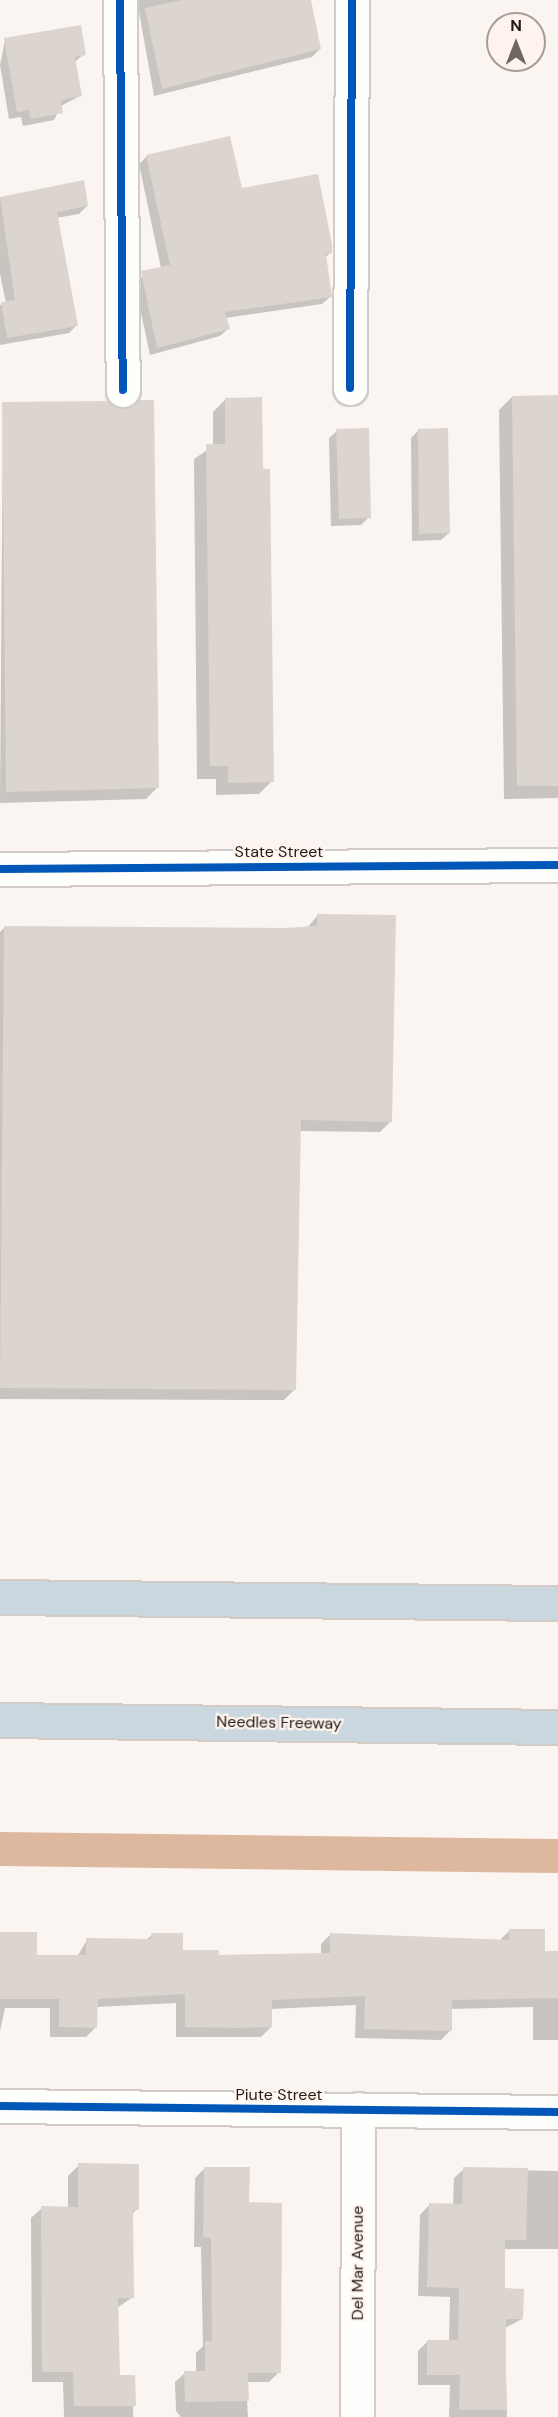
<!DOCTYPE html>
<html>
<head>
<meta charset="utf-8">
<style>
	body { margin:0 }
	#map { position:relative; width:558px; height:2417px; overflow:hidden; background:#faf5f1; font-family:"DM Sans",sans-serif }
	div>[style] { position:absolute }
	.shadow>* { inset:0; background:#0003 }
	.canal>* { height:34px; margin:-17px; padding:0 17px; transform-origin:17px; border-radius:17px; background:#ddb89f }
	.building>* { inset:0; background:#dbd4cf }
	.roads { filter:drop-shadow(2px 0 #d2cbc6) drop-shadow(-2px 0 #d2cbc6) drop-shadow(0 2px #d2cbc6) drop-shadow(0 -2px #d2cbc6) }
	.minor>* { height:33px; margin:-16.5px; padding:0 16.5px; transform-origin:16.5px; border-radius:16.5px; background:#fefefd }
	.highway>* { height:33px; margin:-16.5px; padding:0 16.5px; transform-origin:16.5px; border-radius:16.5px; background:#cbd7de }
	.cycleway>* { height:8px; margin:-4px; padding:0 4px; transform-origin:4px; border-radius:4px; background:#0057b8 }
	span { translate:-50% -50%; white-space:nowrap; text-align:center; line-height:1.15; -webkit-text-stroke:4.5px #fef4ed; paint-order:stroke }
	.street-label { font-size:16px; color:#221914 }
	.north { position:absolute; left:486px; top:12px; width:60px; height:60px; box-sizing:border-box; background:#fef4ed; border:2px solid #a69c96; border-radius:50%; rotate:0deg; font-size:16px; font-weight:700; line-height:24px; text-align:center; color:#221914 }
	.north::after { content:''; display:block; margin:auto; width:21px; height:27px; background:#6e6661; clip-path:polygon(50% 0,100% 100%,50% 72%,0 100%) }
</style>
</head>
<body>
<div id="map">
	<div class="shadow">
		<i style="clip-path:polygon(137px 0,310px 0,320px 49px,312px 57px,154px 96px)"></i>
		<i style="clip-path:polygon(5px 40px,84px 54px,75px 62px,80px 96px,61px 106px,54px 120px,23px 126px,21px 117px,9px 119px,0 65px)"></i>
		<i style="clip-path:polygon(147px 156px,240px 189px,330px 253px,325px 258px,330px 297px,322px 304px,225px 318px,228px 329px,220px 336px,150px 355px,134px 280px,161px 268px,139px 164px)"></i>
		<i style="clip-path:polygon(82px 181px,87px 206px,79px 214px,56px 218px,77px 325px,69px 333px,0 345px,0 305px,6px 303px,0 274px,0 198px)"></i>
		<i style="clip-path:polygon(512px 397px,558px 397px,558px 798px,504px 799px,499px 410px)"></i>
		<i style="clip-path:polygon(226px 399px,272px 781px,259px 794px,216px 795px,216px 779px,197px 779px,194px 459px,213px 446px,213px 412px)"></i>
		<i style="clip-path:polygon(3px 404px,158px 787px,146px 799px,0 803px)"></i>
		<i style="clip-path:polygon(419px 430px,449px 533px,441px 540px,412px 541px,411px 438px)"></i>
		<i style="clip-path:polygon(337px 431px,369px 517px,361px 525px,331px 526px,329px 438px)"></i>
		<i style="clip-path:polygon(318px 915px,391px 1121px,380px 1132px,299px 1131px,295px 1389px,284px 1400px,0 1399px,0 932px,4px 928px,284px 929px,307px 928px)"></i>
		<i style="clip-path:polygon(510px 1930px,544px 1953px,558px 1953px,558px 2040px,533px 2040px,533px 2007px,451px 2009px,450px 2031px,441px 2040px,355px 2038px,356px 2005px,270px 2009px,271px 2027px,261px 2037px,176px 2037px,176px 2003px,96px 2007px,96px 2027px,86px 2037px,50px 2037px,50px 2008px,5px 2008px,0 2031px,0 1933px,35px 1957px,77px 1957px,87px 1940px,146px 1940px,152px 1935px,182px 1952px,218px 1956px,321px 1955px,321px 1944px,331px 1934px,500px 1940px)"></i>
		<i style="clip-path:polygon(79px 2165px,137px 2209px,131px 2215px,133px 2297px,117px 2308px,118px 2377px,134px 2377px,133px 2417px,64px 2417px,63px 2382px,32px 2382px,31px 2218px,42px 2208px,68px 2208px,68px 2176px)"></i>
		<i style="clip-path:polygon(205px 2168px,247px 2204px,279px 2372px,269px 2382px,246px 2382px,248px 2417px,181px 2417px,176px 2411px,175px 2382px,185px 2373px,196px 2372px,196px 2353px,203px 2346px,201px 2247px,194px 2247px,195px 2178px)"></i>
		<i style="clip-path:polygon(464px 2169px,558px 2171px,558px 2249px,504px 2249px,503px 2290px,522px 2319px,505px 2328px,507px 2417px,449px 2417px,450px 2385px,418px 2385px,418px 2351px,428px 2341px,449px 2341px,450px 2297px,418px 2296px,420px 2215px,429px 2205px,453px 2205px,454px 2178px)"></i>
	</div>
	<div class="canal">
		<i style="left:0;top:1849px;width:558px;rotate:0.72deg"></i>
	</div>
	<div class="building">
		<i style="clip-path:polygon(182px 0,311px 0,321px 49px,162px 89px,145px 8px)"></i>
		<i style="clip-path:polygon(81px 25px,86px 55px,75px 57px,82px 96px,61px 100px,63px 113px,30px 119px,29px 110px,17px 112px,4px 38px)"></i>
		<i style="clip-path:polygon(230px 136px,242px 188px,318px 174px,332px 244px,332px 253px,326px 254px,332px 297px,225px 312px,230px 329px,157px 348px,141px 271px,170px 265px,146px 155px)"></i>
		<i style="clip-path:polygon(84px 180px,88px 206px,57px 212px,78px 326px,7px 338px,1px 302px,15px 300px,0 197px)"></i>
		<i style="clip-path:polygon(558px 395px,558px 786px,517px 786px,512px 396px)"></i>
		<i style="clip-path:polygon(262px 397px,263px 469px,270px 469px,274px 782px,228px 783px,228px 766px,210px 766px,206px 444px,225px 444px,225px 398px)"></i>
		<i style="clip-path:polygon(138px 400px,154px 400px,159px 788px,6px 792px,2px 402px,108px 401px,124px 409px)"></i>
		<i style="clip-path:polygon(369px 428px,371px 518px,339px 519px,336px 429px)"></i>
		<i style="clip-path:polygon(448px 428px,450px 533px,419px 534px,418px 429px)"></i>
		<i style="clip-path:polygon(317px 914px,396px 915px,392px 1122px,301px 1120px,296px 1390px,0 1388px,4px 926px,284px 928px,317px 926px)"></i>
		<i style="clip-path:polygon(509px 1929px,545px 1929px,545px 1951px,558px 1951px,558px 1998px,452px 2000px,452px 2031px,364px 2029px,365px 1996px,272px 2000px,272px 2027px,239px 2028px,185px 2027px,185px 1994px,98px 1999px,97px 2028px,59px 2027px,59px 1999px,0 1999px,0 1932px,37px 1932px,37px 1955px,86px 1955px,86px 1938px,151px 1939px,151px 1933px,183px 1933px,183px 1950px,219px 1950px,219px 1955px,330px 1953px,330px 1933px,509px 1940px)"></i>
		<i style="clip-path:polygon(78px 2163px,139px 2164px,139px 2210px,133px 2210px,134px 2298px,118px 2298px,120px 2375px,135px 2375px,136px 2406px,74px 2406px,73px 2372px,42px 2372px,41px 2206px,78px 2207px)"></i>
		<i style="clip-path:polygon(204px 2167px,250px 2167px,249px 2202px,282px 2203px,281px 2373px,248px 2373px,249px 2401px,185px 2402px,184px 2371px,205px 2371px,205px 2341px,212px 2341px,211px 2238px,203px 2237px)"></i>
		<i style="clip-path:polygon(463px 2167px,528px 2168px,526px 2240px,505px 2240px,505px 2288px,524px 2289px,523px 2319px,506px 2319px,506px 2410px,459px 2410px,460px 2375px,427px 2375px,427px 2340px,458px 2340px,459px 2288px,427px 2287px,429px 2203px,462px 2204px)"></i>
	</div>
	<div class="roads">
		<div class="minor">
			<i style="left:120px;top:0;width:390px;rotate:89.6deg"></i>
			<i style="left:350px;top:388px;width:388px;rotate:-89.7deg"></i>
			<i style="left:0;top:869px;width:558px;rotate:-0.41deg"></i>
			<i style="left:0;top:2106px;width:558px;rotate:0.62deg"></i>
			<i style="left:357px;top:2417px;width:308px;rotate:-89.8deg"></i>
		</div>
		<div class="highway">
			<i style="left:0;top:1597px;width:558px;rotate:0.62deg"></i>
			<i style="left:0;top:1720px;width:558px;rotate:0.72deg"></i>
		</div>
	</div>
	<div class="cycleway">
		<i style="left:120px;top:0;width:390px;rotate:89.6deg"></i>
		<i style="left:350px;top:388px;width:388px;rotate:-89.7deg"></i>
		<i style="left:0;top:869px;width:558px;rotate:-0.41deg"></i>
		<i style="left:0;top:2106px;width:558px;rotate:0.62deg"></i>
	</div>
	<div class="street-label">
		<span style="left:279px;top:852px">State Street</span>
		<span style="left:279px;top:1723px;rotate:1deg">Needles Freeway</span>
		<span style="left:279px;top:2095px">Piute Street</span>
		<span style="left:358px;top:2263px;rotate:-90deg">Del Mar Avenue</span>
	</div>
	<div class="north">N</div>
</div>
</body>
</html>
